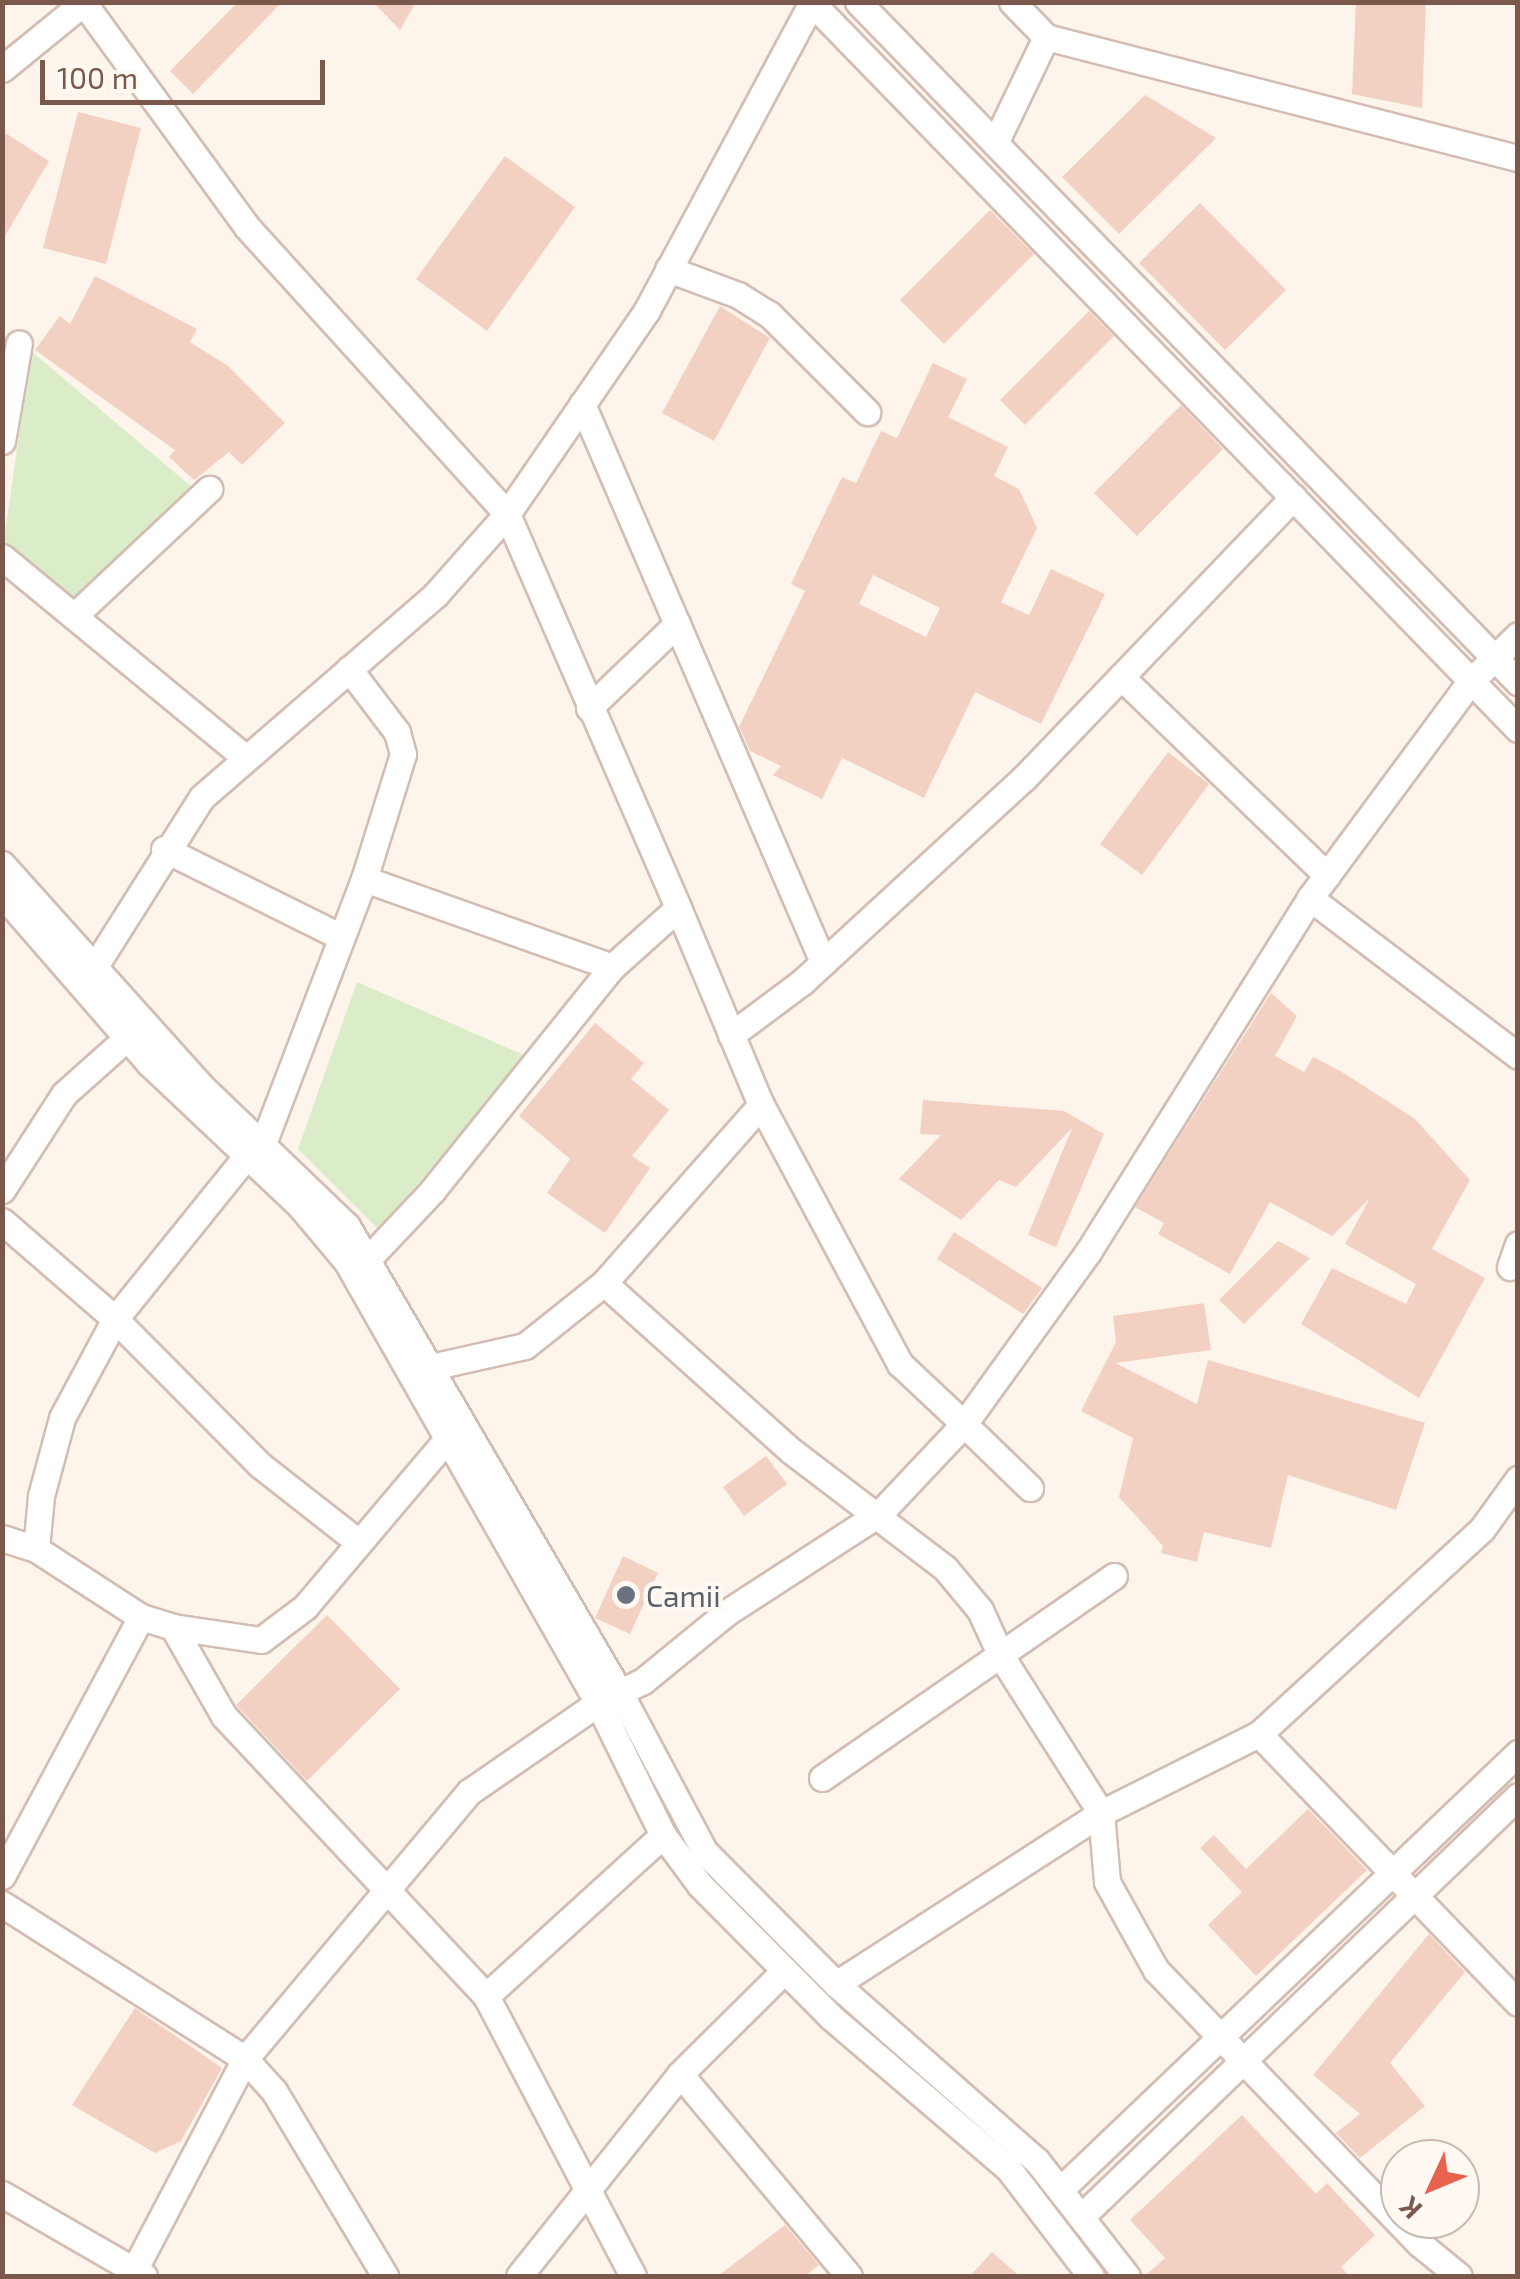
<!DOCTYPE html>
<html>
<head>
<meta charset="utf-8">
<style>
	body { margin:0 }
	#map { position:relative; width:1520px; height:2279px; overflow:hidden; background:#fdf4eb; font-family:"Exo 2",sans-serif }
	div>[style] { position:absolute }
	.green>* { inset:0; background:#daecc8 }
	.building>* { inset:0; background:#f3d1c2 }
	.roads { filter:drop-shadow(2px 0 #d3bdb2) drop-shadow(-2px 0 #d3bdb2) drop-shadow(0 2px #d3bdb2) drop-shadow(0 -2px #d3bdb2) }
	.minor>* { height:25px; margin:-12.5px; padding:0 12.5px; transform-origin:12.5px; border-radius:12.5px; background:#fff }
	.dots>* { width:28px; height:28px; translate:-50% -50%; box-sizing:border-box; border:5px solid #fff9f2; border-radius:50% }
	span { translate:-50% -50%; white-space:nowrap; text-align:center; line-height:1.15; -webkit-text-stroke:9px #fff9f2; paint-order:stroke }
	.worship-label { font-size:30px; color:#5b616d }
	.left { translate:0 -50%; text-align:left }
	.frame { position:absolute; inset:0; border:5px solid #7a584c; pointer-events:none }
	.north { position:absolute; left:1380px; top:2139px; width:100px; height:100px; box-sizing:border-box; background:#fff9f2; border:2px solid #cab9b0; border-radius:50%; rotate:226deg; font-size:28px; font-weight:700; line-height:40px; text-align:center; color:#7a584c }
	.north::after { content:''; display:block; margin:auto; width:35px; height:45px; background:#e8634f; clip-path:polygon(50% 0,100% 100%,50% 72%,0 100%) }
	.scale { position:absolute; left:40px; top:60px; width:285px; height:45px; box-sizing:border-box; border:5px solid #7a584c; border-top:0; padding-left:12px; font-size:30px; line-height:35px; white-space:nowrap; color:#7a584c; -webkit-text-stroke:8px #fff9f2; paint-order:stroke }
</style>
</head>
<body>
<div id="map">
	<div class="green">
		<i style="clip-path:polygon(31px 351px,193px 488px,78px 598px,68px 600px,3px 547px)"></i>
		<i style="clip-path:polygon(357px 982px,526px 1056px,379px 1230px,298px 1149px)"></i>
	</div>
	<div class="building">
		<i style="clip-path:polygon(238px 2px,282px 2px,193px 94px,170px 71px)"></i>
		<i style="clip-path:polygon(373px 2px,416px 2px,400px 30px)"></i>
		<i style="clip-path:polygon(1356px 2px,1426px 2px,1422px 108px,1352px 94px)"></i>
		<i style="clip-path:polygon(1145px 95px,1216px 138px,1119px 234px,1062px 177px)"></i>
		<i style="clip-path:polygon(78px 112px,141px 128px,106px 264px,43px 248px)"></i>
		<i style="clip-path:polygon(2px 131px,49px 161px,2px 241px)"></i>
		<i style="clip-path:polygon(505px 156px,575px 207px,487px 331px,416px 279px)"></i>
		<i style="clip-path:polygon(1200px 203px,1286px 290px,1225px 350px,1139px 263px)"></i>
		<i style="clip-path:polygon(990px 210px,1034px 254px,944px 344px,900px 300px)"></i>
		<i style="clip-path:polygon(95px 276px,197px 329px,190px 342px,228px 366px,285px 423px,242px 465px,229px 452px,194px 480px,169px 457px,175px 450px,35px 350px,60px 316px,70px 324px)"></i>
		<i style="clip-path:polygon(720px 306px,770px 338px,714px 441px,662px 413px)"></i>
		<i style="clip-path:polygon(1089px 311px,1114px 336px,1025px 425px,1000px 400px)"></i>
		<i style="clip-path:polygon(evenodd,933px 363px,967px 379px,948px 417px,1008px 447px,994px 476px,1019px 489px,1037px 528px,1001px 602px,1029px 615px,1051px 569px,1105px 594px,1041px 724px,975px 692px,924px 798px,842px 758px,822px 799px,773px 775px,781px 766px,750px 751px,739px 727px,805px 591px,791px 584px,842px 477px,856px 483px,881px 431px,897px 438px,933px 363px,873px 575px,940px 608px,926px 637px,859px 604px,873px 575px)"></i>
		<i style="clip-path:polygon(1181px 405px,1223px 449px,1137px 536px,1094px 493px)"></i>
		<i style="clip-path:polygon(1168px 752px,1209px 784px,1142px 875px,1100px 844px)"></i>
		<i style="clip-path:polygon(1271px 993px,1297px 1016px,1275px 1056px,1304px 1072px,1313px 1057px,1342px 1072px,1415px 1119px,1470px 1180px,1432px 1249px,1485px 1278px,1419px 1398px,1301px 1324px,1332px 1268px,1406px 1304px,1416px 1284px,1345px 1244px,1370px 1198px,1332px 1236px,1270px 1202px,1230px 1274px,1158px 1234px,1164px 1223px,1135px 1207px)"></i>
		<i style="clip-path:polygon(595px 1023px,644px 1063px,631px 1079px,669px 1110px,632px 1156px,650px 1168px,605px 1233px,547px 1193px,570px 1159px,519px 1116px)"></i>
		<i style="clip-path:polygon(923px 1100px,1064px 1111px,1104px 1134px,1056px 1247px,1028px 1235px,1072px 1128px,1016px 1187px,999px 1180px,961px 1220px,899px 1179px,941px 1135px,920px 1134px)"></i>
		<i style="clip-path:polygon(954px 1232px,1042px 1288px,1023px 1314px,937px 1259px)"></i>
		<i style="clip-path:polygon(1278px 1241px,1310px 1258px,1244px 1324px,1219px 1300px)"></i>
		<i style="clip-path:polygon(1204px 1303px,1211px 1350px,1115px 1363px,1197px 1404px,1208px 1360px,1425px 1423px,1396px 1510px,1288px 1475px,1271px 1548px,1204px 1532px,1197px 1562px,1161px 1553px,1163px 1546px,1119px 1497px,1133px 1438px,1081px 1411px,1116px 1342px,1113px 1316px)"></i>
		<i style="clip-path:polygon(766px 1456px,787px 1484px,744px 1516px,723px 1487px)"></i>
		<i style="clip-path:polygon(623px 1556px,658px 1573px,630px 1634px,595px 1618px)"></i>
		<i style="clip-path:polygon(327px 1615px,400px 1689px,307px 1781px,236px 1705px)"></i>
		<i style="clip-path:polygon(1308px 1809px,1367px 1870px,1256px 1976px,1208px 1925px,1242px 1892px,1200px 1848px,1214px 1835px,1246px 1869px)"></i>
		<i style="clip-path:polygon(1429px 1934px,1465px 1972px,1390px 2063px,1425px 2106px,1360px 2158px,1336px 2133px,1360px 2114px,1313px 2075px)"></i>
		<i style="clip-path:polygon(135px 2008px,222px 2068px,181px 2141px,155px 2153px,72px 2105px)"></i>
		<i style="clip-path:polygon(1242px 2115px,1316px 2194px,1327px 2183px,1375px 2235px,1341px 2267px,1349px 2276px,1145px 2276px,1165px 2258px,1130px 2220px)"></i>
		<i style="clip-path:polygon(785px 2225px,819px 2265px,805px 2276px,718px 2276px)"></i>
		<i style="clip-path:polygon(992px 2252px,1019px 2276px,970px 2276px)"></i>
	</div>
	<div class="roads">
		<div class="minor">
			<i style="left:83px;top:2px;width:278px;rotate:53.9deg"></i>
			<i style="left:247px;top:227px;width:387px;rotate:47.8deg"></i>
			<i style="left:507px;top:514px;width:430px;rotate:66.5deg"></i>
			<i style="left:678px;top:908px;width:89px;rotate:138.2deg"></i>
			<i style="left:612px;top:967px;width:286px;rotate:128.8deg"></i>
			<i style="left:433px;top:1190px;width:93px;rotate:133.3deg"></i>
			<i style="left:811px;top:2px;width:1014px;rotate:45.8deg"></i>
			<i style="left:858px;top:2px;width:948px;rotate:45.86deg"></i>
			<i style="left:1012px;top:2px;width:49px;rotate:45.8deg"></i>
			<i style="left:1046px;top:37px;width:487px;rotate:14.4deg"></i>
			<i style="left:2px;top:69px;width:104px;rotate:-39.2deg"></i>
			<i style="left:995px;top:143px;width:118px;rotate:-64.3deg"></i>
			<i style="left:668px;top:269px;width:75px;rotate:20.4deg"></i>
			<i style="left:738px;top:295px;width:36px;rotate:32deg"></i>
			<i style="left:769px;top:314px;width:139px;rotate:45deg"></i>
			<i style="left:582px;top:404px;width:608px;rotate:66.64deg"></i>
			<i style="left:2px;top:441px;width:99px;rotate:-80.2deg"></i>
			<i style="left:2px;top:557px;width:313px;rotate:39.5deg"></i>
			<i style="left:76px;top:614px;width:183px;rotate:-43.2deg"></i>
			<i style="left:349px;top:669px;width:79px;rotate:52.7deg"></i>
			<i style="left:397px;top:732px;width:23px;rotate:75deg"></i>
			<i style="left:403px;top:754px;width:131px;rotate:107.3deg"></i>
			<i style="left:364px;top:879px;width:286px;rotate:110.9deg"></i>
			<i style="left:262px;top:1146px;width:22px;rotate:144deg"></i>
			<i style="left:244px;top:1159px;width:206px;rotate:128.9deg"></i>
			<i style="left:115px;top:1319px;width:112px;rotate:118.2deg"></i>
			<i style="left:62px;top:1418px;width:81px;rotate:105.1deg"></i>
			<i style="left:41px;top:1496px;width:53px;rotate:95.4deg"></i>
			<i style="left:36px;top:1549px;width:125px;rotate:32.9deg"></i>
			<i style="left:141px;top:1617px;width:34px;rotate:17deg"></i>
			<i style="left:173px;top:1627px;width:103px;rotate:60.2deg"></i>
			<i style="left:224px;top:1716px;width:383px;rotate:46.9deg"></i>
			<i style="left:486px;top:1996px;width:316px;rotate:62.3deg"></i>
			<i style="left:1121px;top:677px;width:286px;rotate:43.9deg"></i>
			<i style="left:589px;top:708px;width:122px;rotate:-43.7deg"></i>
			<i style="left:164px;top:849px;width:198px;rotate:26.4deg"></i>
			<i style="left:2px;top:864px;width:297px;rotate:48.1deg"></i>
			<i style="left:200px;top:1085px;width:204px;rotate:43.8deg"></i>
			<i style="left:347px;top:1226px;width:541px;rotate:59.69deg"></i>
			<i style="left:620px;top:1693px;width:180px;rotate:61.9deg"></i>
			<i style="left:705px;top:1852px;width:186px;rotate:45.2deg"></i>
			<i style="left:836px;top:1984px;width:268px;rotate:41.4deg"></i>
			<i style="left:1037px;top:2161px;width:146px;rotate:52deg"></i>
			<i style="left:364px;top:879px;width:263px;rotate:19.5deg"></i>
			<i style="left:2px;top:894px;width:225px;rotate:49deg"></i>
			<i style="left:150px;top:1064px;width:208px;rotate:43.4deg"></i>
			<i style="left:301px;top:1207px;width:72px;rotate:50.1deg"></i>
			<i style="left:347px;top:1262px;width:507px;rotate:60.35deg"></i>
			<i style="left:598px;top:1703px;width:147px;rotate:63.8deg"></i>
			<i style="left:663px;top:1835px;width:62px;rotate:53.5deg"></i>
			<i style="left:700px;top:1885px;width:186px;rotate:45.2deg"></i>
			<i style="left:831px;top:2017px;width:233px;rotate:40.5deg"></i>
			<i style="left:1008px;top:2168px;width:136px;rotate:52.5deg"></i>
			<i style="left:1310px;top:898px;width:261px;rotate:37.2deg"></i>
			<i style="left:90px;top:974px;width:209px;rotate:-57.7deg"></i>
			<i style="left:202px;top:797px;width:310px;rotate:-40.9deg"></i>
			<i style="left:436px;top:594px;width:107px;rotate:-48.4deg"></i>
			<i style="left:507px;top:514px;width:247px;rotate:-55.5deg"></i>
			<i style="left:647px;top:310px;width:349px;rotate:-61.8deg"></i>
			<i style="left:731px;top:1035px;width:89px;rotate:-36.7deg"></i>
			<i style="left:802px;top:982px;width:301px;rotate:-42.6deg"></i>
			<i style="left:1024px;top:778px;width:389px;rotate:-46.2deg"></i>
			<i style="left:2px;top:1190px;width:114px;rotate:-57.1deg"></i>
			<i style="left:64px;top:1094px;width:86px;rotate:-41.7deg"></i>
			<i style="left:2px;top:1221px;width:150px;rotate:40.9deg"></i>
			<i style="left:115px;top:1319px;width:206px;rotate:45.2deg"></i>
			<i style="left:260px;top:1465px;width:123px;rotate:38.1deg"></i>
			<i style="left:1510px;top:1267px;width:24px;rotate:-71deg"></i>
			<i style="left:604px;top:1283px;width:237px;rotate:-48.6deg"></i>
			<i style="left:761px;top:1105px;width:214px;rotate:-112.8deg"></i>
			<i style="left:431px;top:1367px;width:96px;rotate:-12.6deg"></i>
			<i style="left:525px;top:1346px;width:101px;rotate:-38.6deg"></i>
			<i style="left:604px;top:1283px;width:250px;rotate:41.9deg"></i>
			<i style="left:790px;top:1450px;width:195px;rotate:37.3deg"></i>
			<i style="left:945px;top:1568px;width:55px;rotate:50.2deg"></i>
			<i style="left:980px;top:1610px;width:51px;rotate:65.5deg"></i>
			<i style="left:1001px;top:1656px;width:186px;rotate:57.5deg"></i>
			<i style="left:1101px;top:1813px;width:69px;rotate:85deg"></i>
			<i style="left:1107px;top:1882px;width:101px;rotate:60.9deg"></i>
			<i style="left:1156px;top:1970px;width:380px;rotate:46.1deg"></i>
			<i style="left:1420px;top:2244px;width:50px;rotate:39.4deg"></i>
			<i style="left:1030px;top:1488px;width:92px;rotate:-135.9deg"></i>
			<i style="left:964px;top:1424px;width:212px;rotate:-54.2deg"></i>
			<i style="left:1088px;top:1252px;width:418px;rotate:-57.9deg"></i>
			<i style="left:1310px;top:898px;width:269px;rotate:-53.5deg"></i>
			<i style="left:1470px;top:682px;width:67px;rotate:-44.4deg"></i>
			<i style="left:2px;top:1538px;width:36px;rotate:18deg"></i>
			<i style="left:173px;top:1627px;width:89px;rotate:8.4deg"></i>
			<i style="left:261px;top:1640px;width:55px;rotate:-36.9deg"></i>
			<i style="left:305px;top:1607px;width:220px;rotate:-49.8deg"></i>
			<i style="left:1259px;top:1734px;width:373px;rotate:46.1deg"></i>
			<i style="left:822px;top:1778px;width:355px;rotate:-34.7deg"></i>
			<i style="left:2px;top:1876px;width:294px;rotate:-61.8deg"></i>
			<i style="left:2px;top:1904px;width:288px;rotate:32.5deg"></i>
			<i style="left:245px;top:2059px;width:43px;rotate:47.8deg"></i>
			<i style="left:274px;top:2091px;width:216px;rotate:59deg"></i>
			<i style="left:836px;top:1984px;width:315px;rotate:-32.8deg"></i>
			<i style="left:1101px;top:1813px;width:177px;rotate:-26.6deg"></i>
			<i style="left:1259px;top:1734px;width:303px;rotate:-42.6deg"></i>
			<i style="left:1482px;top:1529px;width:62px;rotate:-54.2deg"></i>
			<i style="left:486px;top:1996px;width:239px;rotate:-42.3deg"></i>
			<i style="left:680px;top:2074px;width:263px;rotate:50.1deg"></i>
			<i style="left:1061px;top:2189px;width:632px;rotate:-43.65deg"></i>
			<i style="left:2px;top:2194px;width:164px;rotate:30deg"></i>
			<i style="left:1082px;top:2216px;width:605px;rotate:-43.93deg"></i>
			<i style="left:131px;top:2276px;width:245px;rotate:-62.3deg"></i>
			<i style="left:245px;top:2059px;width:349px;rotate:-50deg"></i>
			<i style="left:469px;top:1792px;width:157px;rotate:-34.6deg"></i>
			<i style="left:598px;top:1703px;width:50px;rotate:-26.1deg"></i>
			<i style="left:643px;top:1681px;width:107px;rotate:-39.3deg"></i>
			<i style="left:726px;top:1613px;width:184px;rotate:-33deg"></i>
			<i style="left:880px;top:1513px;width:122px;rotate:-46.7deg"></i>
			<i style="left:964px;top:1424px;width:88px;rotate:-136.8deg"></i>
			<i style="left:900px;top:1364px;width:294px;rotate:-118.2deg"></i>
			<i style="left:519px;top:2276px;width:258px;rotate:-51.4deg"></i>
			<i style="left:680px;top:2074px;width:145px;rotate:-44.7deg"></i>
		</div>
	</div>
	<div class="dots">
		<i style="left:626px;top:1595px;background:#6b7280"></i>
	</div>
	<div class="worship-label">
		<span class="left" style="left:646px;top:1595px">Camii</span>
	</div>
	<div class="frame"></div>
	<div class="north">K</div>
	<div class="scale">100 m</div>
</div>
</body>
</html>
